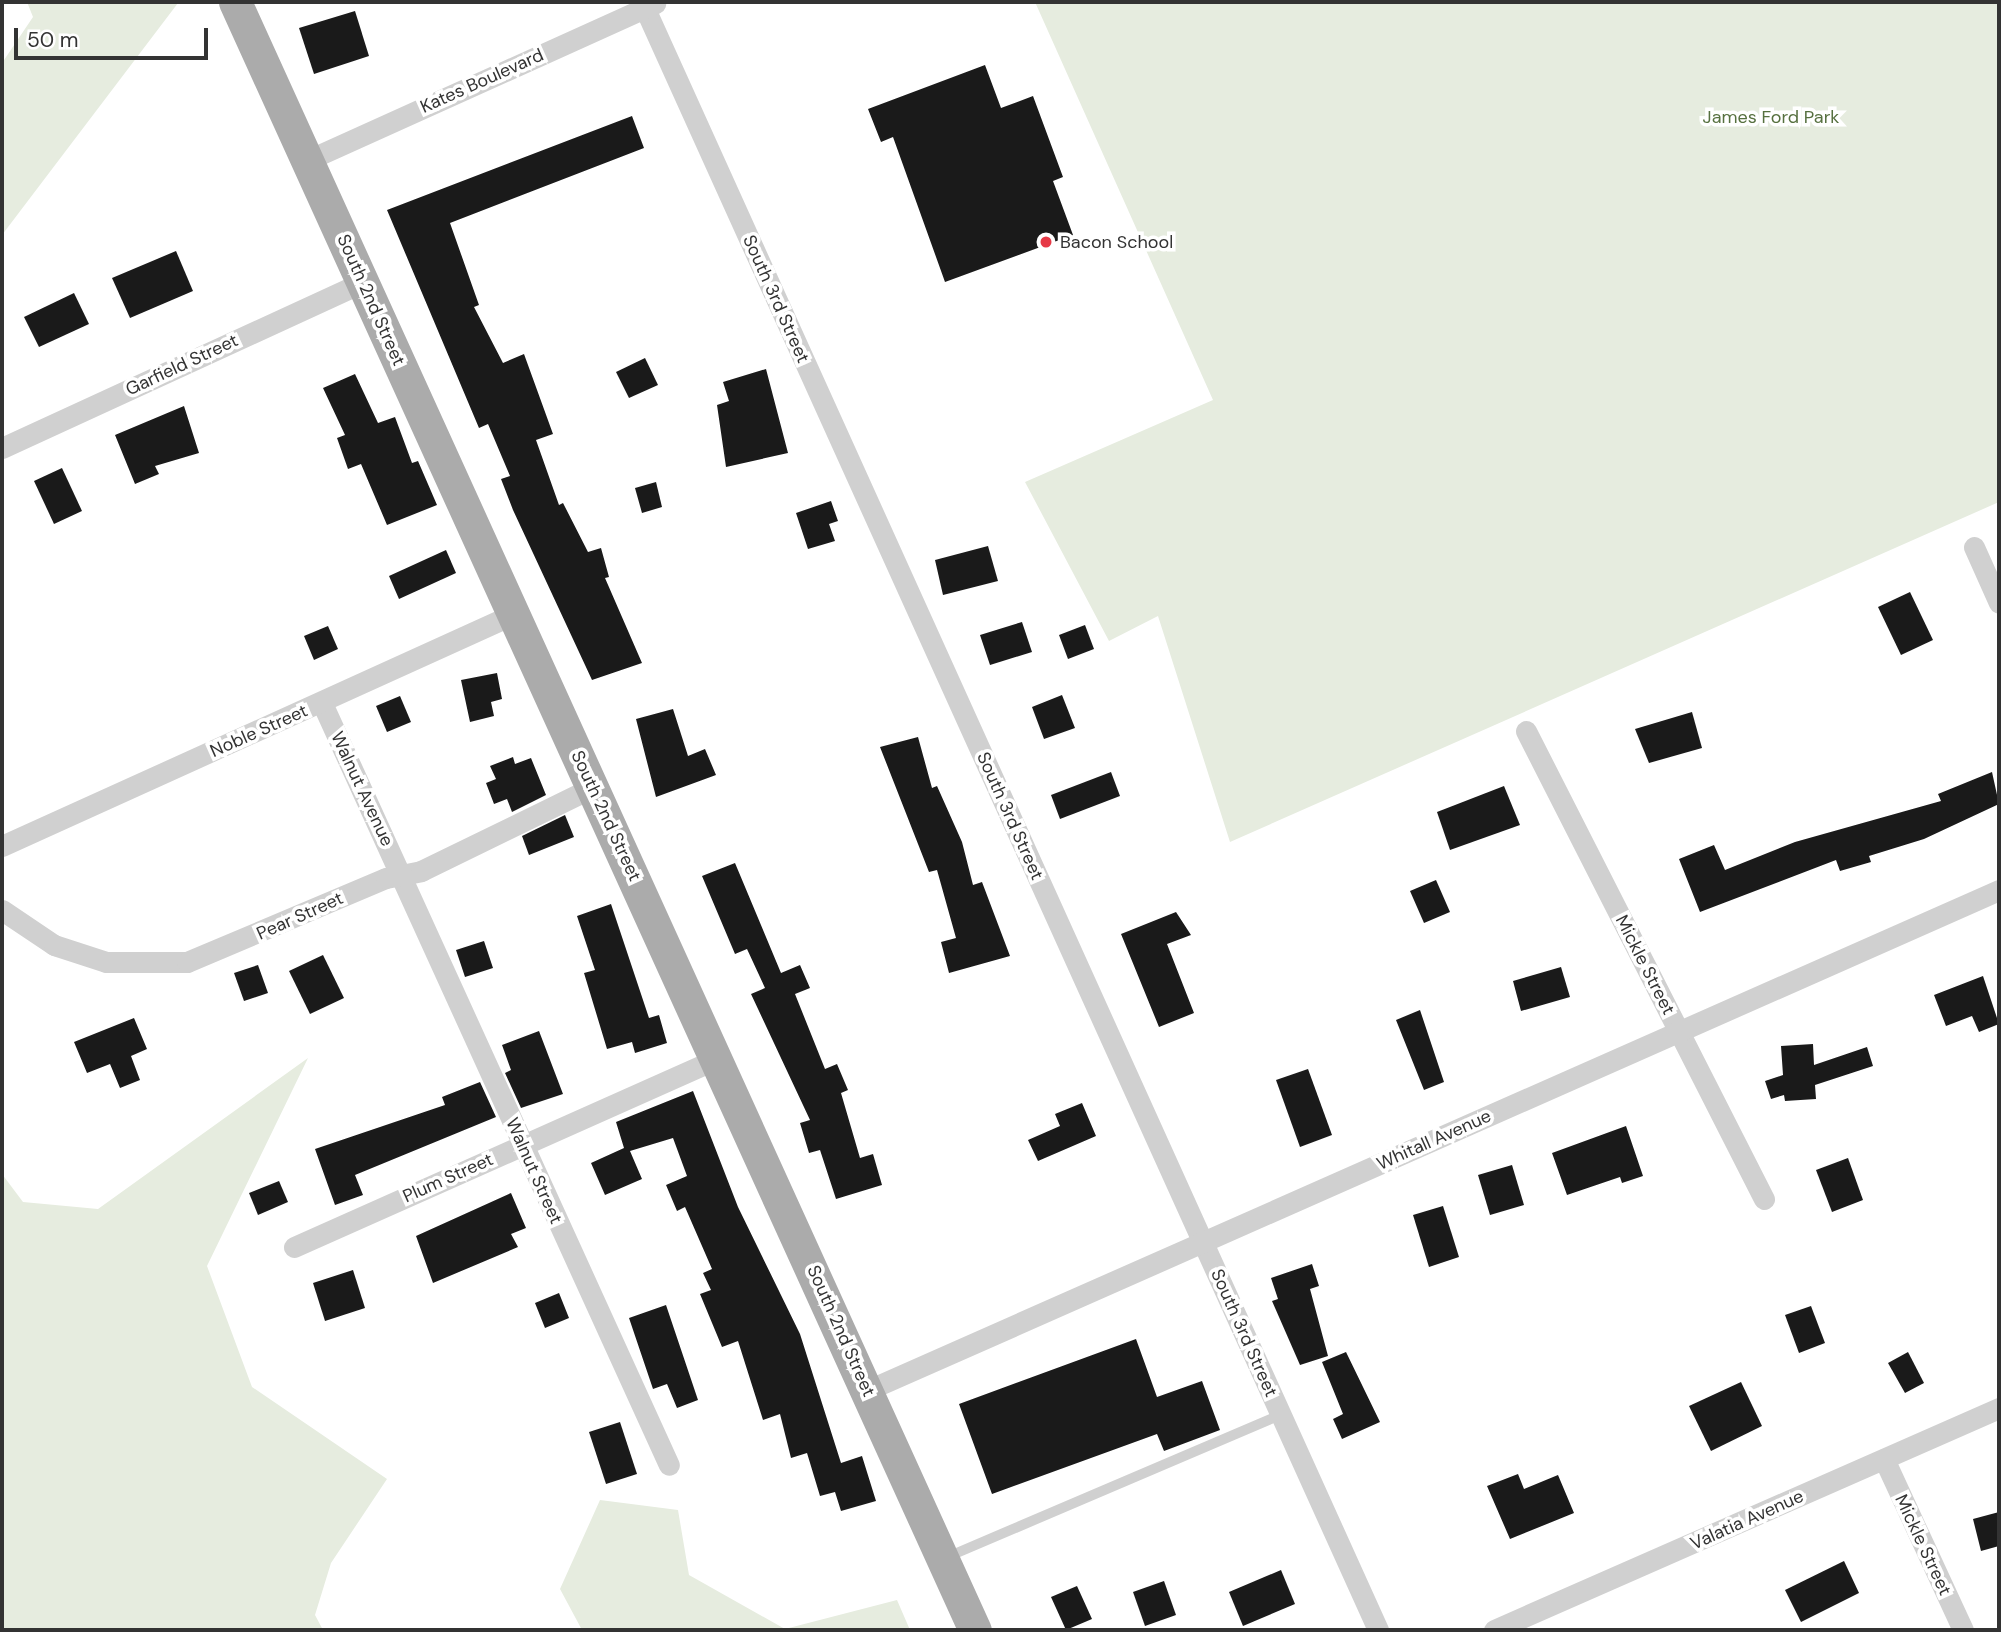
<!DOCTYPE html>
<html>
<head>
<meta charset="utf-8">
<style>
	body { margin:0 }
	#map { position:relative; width:2001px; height:1632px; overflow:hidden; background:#fff; font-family:"DM Sans",sans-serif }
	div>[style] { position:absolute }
	.green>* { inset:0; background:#e6ecdf }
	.building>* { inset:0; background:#1a1a1a }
	.lane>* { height:10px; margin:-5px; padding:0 5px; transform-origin:5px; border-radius:5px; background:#d0d0d0 }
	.street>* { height:21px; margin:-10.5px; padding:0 10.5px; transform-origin:10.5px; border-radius:10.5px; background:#d0d0d0 }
	.primary>* { height:33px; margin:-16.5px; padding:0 16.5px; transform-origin:16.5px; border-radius:16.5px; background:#ababab }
	.dots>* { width:19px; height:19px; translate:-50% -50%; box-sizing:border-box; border:4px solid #fff; border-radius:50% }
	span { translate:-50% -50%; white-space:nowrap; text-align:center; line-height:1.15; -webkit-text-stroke:7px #fff; paint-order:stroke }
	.street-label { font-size:18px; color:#333 }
	.park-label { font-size:18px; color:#56703f }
	.poi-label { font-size:18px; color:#333 }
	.left { translate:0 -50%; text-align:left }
	.frame { position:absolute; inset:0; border:4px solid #333; pointer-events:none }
	.scale { position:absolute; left:14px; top:28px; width:194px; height:32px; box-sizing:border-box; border:4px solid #333; border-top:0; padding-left:9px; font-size:21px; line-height:24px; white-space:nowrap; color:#333; -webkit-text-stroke:5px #fff; paint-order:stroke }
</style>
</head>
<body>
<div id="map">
	<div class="green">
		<i style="clip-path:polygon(27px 2px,178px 3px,2px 235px,2px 63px,33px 17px)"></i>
		<i style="clip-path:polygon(1035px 2px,1999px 2px,1999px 502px,1230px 842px,1158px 616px,1109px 641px,1025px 482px,1213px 400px)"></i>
		<i style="clip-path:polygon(308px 1058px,207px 1266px,252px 1387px,387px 1479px,331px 1563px,315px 1615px,323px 1630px,2px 1630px,2px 1174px,23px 1202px,98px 1209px)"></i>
		<i style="clip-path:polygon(600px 1500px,678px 1510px,689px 1575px,785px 1629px,897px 1600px,910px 1630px,582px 1630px,560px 1589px)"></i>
	</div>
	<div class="building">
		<i style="clip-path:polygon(355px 11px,369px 56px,314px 74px,299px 28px)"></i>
		<i style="clip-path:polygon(985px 65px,1001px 108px,1033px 96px,1063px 177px,1053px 181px,1073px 235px,945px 282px,893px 137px,881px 142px,868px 109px)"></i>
		<i style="clip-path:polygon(632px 116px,644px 148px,450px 223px,479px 305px,474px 307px,503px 363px,524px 354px,553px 434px,536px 440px,559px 505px,563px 503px,588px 552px,601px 548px,609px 577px,605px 578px,642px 663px,592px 680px,513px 510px,501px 479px,510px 476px,488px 424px,479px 428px,387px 210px)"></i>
		<i style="clip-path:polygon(176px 251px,193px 291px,130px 318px,112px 278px)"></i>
		<i style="clip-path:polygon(74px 293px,89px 324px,39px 347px,24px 317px)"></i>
		<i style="clip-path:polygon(645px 358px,658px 385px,629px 398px,616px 372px)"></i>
		<i style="clip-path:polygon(766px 369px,788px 453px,726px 467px,717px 405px,729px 401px,723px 382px)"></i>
		<i style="clip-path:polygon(355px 374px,378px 423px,395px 417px,412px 463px,418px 461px,437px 505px,387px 525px,361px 464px,348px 469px,337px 438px,345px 435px,323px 388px)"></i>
		<i style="clip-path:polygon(184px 406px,199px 453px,155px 466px,159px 474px,135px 484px,115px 435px)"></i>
		<i style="clip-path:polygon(62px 468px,82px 511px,54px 524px,34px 481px)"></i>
		<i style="clip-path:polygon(656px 482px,662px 507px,642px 513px,635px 488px)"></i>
		<i style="clip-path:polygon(831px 501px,838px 521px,829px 524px,835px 541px,808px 549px,796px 513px)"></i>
		<i style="clip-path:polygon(988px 546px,998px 581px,943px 595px,935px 560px)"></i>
		<i style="clip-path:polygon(446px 550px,456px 573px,399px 599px,389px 576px)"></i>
		<i style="clip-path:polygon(1910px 592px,1933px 640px,1901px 655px,1878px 607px)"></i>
		<i style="clip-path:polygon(1022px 622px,1032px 652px,990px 665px,980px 635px)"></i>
		<i style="clip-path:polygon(1085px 625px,1094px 649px,1068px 659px,1059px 635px)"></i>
		<i style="clip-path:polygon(328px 626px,338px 649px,314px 660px,304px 636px)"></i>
		<i style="clip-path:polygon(497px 673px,502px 699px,491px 702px,494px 716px,470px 722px,461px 680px)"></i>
		<i style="clip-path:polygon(1062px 695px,1075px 728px,1044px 739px,1032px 707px)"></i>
		<i style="clip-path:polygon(400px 696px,411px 722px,387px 732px,376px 706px)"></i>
		<i style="clip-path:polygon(673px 709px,688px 756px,705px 749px,716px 775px,656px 797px,636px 719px)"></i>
		<i style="clip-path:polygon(1692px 712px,1702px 748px,1649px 763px,1635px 729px)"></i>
		<i style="clip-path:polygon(918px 737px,932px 788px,937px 786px,962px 842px,973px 885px,982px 882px,1010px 956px,949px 973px,941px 942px,956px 938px,937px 870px,929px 872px,880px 747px)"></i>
		<i style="clip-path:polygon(513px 757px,515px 764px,531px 758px,546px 795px,512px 812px,507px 799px,494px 804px,486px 783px,496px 779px,490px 766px)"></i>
		<i style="clip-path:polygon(1111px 772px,1120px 796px,1060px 819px,1051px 795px)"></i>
		<i style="clip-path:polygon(1992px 772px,1999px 804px,1924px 839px,1869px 856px,1871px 862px,1840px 871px,1836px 860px,1700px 912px,1679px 859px,1714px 845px,1725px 870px,1795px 842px,1941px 801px,1938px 794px)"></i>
		<i style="clip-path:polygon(1504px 786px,1520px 825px,1450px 850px,1437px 812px)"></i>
		<i style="clip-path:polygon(565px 815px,574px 837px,529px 855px,522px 836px)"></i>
		<i style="clip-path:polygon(735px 863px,781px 973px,800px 965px,810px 988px,795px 994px,825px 1069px,837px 1064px,848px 1090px,841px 1093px,860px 1158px,873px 1154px,882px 1185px,836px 1199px,820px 1150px,809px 1153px,800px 1123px,810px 1120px,751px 994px,765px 988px,747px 949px,735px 954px,702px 876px)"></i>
		<i style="clip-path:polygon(1436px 880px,1450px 912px,1424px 923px,1410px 891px)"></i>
		<i style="clip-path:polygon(611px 904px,649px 1018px,659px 1015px,667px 1043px,635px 1053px,632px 1042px,607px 1049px,584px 973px,595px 970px,577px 916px)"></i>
		<i style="clip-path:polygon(1176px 912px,1191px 935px,1167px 944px,1194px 1013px,1159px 1027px,1121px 934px)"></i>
		<i style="clip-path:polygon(484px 941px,493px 968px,465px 977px,456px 950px)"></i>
		<i style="clip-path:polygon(323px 955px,344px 998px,310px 1014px,289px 971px)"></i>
		<i style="clip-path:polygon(258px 965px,268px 993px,244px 1001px,234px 973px)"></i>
		<i style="clip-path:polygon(1561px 967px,1570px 997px,1521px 1011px,1513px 981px)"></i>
		<i style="clip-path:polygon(1983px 976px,1999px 1024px,1979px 1032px,1972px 1016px,1946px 1026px,1934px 995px)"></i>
		<i style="clip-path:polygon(1420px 1010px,1444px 1082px,1424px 1090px,1396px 1020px)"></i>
		<i style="clip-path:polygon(134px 1018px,147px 1049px,131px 1056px,140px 1080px,120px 1088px,110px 1064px,87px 1073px,74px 1042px)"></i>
		<i style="clip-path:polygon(539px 1031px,563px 1094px,521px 1108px,505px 1073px,511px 1070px,502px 1045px)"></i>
		<i style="clip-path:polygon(1813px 1044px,1814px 1065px,1867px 1047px,1873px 1066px,1815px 1085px,1816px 1099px,1785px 1101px,1784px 1095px,1771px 1099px,1765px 1081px,1783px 1075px,1781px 1046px)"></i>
		<i style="clip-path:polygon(1308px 1069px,1332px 1135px,1300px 1147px,1276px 1080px)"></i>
		<i style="clip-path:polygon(480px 1082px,496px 1117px,355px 1175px,363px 1195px,335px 1205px,315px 1149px,445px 1105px,442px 1097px)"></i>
		<i style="clip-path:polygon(693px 1091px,738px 1207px,800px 1334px,841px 1463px,862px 1456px,876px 1501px,841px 1511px,835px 1492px,820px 1496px,807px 1453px,791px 1458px,780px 1414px,763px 1420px,738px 1341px,722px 1347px,700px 1294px,711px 1290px,703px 1273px,712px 1269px,685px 1207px,677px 1211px,666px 1185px,687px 1176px,673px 1138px,630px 1151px,642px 1179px,605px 1195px,591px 1163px,624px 1148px,616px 1122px)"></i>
		<i style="clip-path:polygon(1082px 1103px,1096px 1136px,1038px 1161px,1028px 1140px,1060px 1126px,1055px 1114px)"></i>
		<i style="clip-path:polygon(1626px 1126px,1643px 1176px,1622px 1183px,1620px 1177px,1567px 1195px,1552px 1153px)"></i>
		<i style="clip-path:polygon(1848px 1158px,1863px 1200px,1832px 1212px,1816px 1170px)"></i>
		<i style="clip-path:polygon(1512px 1165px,1524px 1205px,1490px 1215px,1478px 1175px)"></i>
		<i style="clip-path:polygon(279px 1181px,288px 1202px,258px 1215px,249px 1193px)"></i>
		<i style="clip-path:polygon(511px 1193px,526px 1228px,511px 1234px,518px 1247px,433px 1283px,416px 1236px)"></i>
		<i style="clip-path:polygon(1443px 1206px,1459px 1257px,1429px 1267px,1413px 1215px)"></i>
		<i style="clip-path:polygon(1312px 1264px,1319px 1286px,1310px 1289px,1328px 1356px,1300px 1365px,1272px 1301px,1278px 1299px,1271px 1278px)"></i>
		<i style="clip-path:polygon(353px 1270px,365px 1308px,325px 1321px,313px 1283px)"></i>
		<i style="clip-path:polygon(559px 1293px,569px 1318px,545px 1328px,535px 1303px)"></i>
		<i style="clip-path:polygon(666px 1305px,698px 1400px,677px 1408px,667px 1384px,653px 1389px,629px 1318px)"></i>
		<i style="clip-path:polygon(1811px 1306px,1825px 1343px,1799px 1353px,1785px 1315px)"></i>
		<i style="clip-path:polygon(1136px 1339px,1157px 1397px,1202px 1381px,1220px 1430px,1164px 1451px,1157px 1434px,992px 1494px,959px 1404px)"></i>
		<i style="clip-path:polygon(1346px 1352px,1380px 1422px,1342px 1439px,1333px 1419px,1343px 1414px,1322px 1362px)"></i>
		<i style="clip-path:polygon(1908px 1352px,1924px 1383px,1905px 1393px,1888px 1363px)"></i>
		<i style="clip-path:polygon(1741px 1382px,1762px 1426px,1711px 1451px,1689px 1406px)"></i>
		<i style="clip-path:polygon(620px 1422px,637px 1474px,606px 1484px,589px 1432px)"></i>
		<i style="clip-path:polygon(1518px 1474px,1524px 1489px,1558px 1475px,1574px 1513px,1510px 1539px,1487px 1486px)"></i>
		<i style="clip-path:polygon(1999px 1512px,1999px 1546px,1981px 1551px,1973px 1519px)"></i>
		<i style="clip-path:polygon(1844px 1561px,1859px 1593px,1801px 1622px,1785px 1590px)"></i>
		<i style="clip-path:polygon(1281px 1570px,1295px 1604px,1243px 1626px,1229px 1592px)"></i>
		<i style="clip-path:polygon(1164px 1581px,1176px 1615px,1145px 1626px,1133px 1592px)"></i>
		<i style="clip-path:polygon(1077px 1586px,1092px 1619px,1066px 1630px,1051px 1597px)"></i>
	</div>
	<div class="lane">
		<i style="left:945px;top:1558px;width:365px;rotate:-23.1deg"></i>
	</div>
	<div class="street">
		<i style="left:642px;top:2px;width:1787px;rotate:65.67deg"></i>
		<i style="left:308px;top:160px;width:381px;rotate:-24.3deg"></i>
		<i style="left:2px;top:448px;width:397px;rotate:-24.7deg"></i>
		<i style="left:1974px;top:547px;width:61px;rotate:65.9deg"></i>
		<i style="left:322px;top:703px;width:837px;rotate:65.52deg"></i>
		<i style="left:1526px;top:731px;width:525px;rotate:63.04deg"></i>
		<i style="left:2px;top:846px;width:564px;rotate:-24.39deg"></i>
		<i style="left:2px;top:910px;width:63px;rotate:33.9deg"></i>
		<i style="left:54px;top:945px;width:55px;rotate:18.1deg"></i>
		<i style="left:106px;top:962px;width:81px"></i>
		<i style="left:187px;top:962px;width:216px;rotate:-22.9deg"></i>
		<i style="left:386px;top:878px;width:36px;rotate:-11deg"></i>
		<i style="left:421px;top:871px;width:191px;rotate:-26deg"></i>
		<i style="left:294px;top:1247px;width:463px;rotate:-24deg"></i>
		<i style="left:868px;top:1390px;width:1237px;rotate:-23.85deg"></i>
		<i style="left:1884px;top:1459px;width:188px;rotate:65.2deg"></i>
		<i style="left:1494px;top:1630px;width:552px;rotate:-23.73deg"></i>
	</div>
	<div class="primary">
		<i style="left:235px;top:2px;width:1788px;rotate:65.56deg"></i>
	</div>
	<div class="dots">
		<i style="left:1046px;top:242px;background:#e63946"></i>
	</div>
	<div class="street-label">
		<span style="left:482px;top:81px;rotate:-24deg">Kates Boulevard</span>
		<span style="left:776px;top:299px;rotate:66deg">South 3rd Street</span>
		<span style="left:371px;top:300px;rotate:66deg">South 2nd Street</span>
		<span style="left:182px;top:365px;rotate:-25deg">Garfield Street</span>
		<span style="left:259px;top:731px;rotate:-24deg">Noble Street</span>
		<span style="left:362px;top:789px;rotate:65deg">Walnut Avenue</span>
		<span style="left:606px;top:816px;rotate:65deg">South 2nd Street</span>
		<span style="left:1010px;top:816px;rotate:66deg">South 3rd Street</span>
		<span style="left:300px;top:916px;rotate:-24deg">Pear Street</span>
		<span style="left:1645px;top:965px;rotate:63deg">Mickle Street</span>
		<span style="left:1434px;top:1140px;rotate:-24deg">Whitall Avenue</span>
		<span style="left:534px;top:1171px;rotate:66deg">Walnut Street</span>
		<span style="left:448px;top:1178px;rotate:-24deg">Plum Street</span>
		<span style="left:841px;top:1331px;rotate:66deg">South 2nd Street</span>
		<span style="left:1244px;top:1333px;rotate:66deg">South 3rd Street</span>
		<span style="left:1747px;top:1520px;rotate:-24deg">Valatia Avenue</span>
		<span style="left:1923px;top:1545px;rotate:65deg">Mickle Street</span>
	</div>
	<div class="park-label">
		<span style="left:1771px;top:117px">James Ford Park</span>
	</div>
	<div class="poi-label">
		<span class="left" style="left:1060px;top:242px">Bacon School</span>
	</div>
	<div class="frame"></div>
	<div class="scale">50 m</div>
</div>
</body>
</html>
